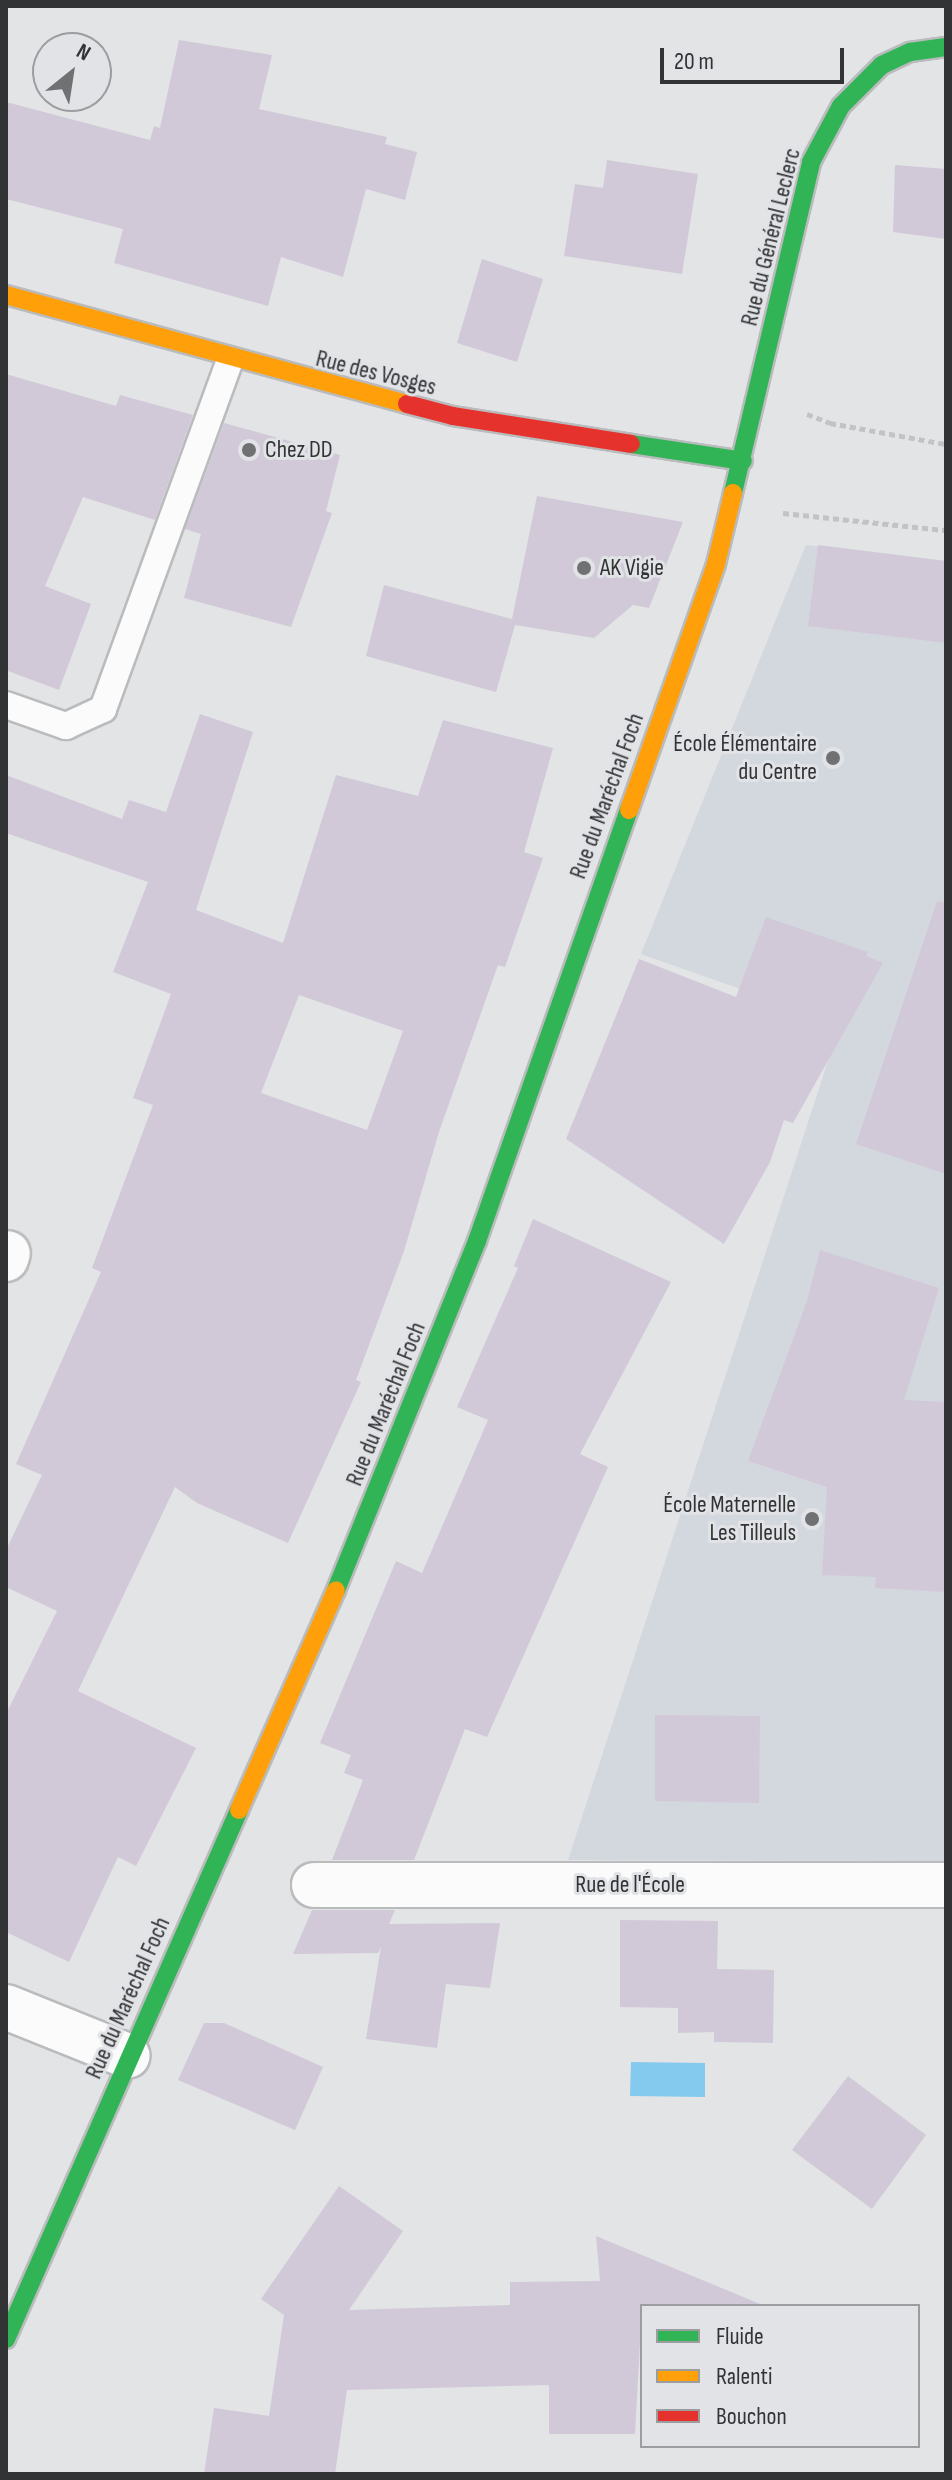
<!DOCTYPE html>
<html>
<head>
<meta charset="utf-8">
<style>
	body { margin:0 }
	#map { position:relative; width:952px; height:2480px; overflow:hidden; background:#e2e4e6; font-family:"Sofia Sans Condensed",sans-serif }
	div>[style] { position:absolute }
	.built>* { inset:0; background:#d3d7de }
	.water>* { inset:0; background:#84c9ee }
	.building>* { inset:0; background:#d2c9d8 }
	.path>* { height:5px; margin-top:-2.5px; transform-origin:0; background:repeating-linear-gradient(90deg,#c2c3c4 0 6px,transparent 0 10px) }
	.roads { filter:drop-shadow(2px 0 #babbbd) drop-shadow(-2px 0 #babbbd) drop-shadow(0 2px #babbbd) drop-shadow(0 -2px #babbbd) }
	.lane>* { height:26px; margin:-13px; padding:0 13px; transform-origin:13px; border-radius:13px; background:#fbfbfb }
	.street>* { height:44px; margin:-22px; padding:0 22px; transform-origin:22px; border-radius:22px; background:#fbfbfb }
	.fast>* { height:18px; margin:-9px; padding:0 9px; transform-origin:9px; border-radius:9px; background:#30b455 }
	.slow>* { height:18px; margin:-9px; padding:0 9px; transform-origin:9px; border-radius:9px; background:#ff9f0a }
	.jam>* { height:18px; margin:-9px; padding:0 9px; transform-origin:9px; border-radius:9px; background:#e5322d }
	.dots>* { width:22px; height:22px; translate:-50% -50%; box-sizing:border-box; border:4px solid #e1e3e7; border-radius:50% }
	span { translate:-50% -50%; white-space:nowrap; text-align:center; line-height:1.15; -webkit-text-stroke:6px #e1e3e7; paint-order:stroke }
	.street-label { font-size:24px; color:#323334 }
	.poi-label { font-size:24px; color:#323334 }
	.left { translate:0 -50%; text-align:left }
	.right { translate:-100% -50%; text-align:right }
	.frame { position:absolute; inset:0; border:8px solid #323334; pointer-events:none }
	.legend { position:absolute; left:640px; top:2304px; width:280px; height:144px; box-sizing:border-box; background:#e1e3e7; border:2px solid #9b9d9f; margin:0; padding:10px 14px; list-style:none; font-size:24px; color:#323334 }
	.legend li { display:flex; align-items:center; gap:16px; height:40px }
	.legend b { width:40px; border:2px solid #9b9d9f }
	.north { position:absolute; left:32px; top:32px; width:80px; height:80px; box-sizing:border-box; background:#e1e3e7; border:2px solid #9b9d9f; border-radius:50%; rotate:30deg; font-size:22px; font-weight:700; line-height:32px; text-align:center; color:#323334 }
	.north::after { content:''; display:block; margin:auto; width:28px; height:36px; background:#707172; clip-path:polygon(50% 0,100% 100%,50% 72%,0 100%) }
	.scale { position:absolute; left:660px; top:48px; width:184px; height:36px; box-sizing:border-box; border:4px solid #323334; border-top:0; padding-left:10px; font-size:24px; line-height:28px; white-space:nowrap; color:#323334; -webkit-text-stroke:6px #e1e3e7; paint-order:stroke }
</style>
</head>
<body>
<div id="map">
	<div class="built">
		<i style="clip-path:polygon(806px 545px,946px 561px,946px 1861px,568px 1860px,840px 1024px,641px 954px)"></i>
	</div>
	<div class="water">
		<i style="clip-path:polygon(631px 2062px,705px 2063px,705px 2097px,630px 2096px)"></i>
	</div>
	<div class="building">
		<i style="clip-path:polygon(179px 40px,272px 55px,259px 109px,387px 137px,385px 144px,417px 152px,405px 200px,366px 189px,343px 277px,281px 257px,268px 306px,114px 263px,123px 229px,6px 199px,6px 102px,150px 140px,154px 126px,160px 128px)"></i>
		<i style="clip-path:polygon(607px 160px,698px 174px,682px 274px,564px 256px,575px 184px,603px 188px)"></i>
		<i style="clip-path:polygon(895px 165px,946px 169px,946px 239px,893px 232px)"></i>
		<i style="clip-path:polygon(482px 259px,543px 279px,517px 362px,457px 343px)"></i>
		<i style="clip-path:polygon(6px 374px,116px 406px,120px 395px,193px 415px,155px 520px,83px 497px,45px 586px,91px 604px,59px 690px,8px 671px,6px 675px)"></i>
		<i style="clip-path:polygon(224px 423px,340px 455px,326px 511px,332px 513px,291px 627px,184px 598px,201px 534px,185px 529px)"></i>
		<i style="clip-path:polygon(537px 496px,683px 522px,649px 608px,633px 605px,594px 638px,515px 625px,496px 692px,366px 656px,384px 585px,512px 619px)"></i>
		<i style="clip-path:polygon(818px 545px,946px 561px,946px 643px,808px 626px)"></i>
		<i style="clip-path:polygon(evenodd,200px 714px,253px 732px,196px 910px,283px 943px,336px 775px,418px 796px,443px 720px,553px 748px,524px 852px,543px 858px,505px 967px,498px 965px,439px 1132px,404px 1251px,356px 1380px,361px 1382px,288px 1543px,197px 1503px,175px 1487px,78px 1691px,196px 1748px,136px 1866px,118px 1857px,69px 1962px,6px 1932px,6px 1714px,57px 1611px,6px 1587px,6px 1550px,42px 1475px,16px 1464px,101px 1272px,92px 1268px,153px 1105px,133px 1098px,171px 994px,113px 972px,148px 882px,6px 833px,6px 775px,122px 819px,129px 800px,166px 812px,200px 714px,299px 995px,403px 1031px,367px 1130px,261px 1093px,299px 995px)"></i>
		<i style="clip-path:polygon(937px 901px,946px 903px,946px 1174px,856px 1144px)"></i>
		<i style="clip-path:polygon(766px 917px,868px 952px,866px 956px,883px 963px,793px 1123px,784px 1120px,770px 1162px,724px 1244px,566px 1139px,639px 959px,736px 997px)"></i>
		<i style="clip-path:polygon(533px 1219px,671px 1282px,580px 1454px,608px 1467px,487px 1737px,465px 1729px,414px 1860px,332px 1860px,363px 1780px,344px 1773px,351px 1755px,320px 1743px,396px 1561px,422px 1573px,488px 1420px,457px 1407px,518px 1268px,514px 1266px)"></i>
		<i style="clip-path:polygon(820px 1250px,939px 1288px,904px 1400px,946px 1402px,946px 1592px,875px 1588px,876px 1577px,822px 1575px,827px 1487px,748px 1461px,807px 1301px)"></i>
		<i style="clip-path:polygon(655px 1715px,760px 1716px,759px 1803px,655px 1801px)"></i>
		<i style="clip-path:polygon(312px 1910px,395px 1910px,389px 1924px,500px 1923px,490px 1988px,446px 1984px,437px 2048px,366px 2039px,381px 1947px,378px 1953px,293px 1954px)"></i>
		<i style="clip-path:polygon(620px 1920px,718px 1921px,717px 1969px,774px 1970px,773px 2043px,714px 2042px,714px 2032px,678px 2033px,678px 2008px,620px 2007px)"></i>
		<i style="clip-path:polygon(204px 2023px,224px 2023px,323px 2067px,295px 2130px,178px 2080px)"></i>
		<i style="clip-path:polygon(848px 2076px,926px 2135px,872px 2209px,792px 2150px)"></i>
		<i style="clip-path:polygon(339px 2186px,403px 2231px,349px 2310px,510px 2305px,510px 2282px,600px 2281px,596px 2236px,765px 2306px,642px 2306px,635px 2434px,549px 2434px,549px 2385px,347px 2390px,335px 2474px,204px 2474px,214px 2408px,269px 2416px,284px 2315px,261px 2299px)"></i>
	</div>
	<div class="path">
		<i style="left:807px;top:414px;width:25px;rotate:21deg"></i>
		<i style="left:830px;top:423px;width:118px;rotate:10.3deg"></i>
		<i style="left:783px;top:513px;width:164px;rotate:6deg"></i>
	</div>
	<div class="roads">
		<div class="lane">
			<i style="left:6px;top:705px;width:64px;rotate:19.3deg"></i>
			<i style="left:66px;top:726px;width:41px;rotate:-24.7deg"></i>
			<i style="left:103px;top:709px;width:371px;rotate:-70deg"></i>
		</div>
		<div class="street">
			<i style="left:6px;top:1259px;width:6px;rotate:-72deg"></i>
			<i style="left:314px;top:1885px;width:632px"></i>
			<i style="left:6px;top:2007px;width:131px;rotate:21.9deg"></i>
		</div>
		<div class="fast">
			<i style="left:631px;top:444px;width:113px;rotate:8.6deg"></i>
			<i style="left:733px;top:493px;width:340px;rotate:-76.7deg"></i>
			<i style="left:811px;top:162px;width:64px;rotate:-61.8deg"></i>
			<i style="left:841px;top:106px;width:58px;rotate:-45deg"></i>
			<i style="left:882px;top:65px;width:31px;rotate:-25deg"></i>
			<i style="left:910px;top:52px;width:36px;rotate:-8deg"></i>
			<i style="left:336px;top:1590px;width:376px;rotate:-68deg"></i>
			<i style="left:477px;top:1241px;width:457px;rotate:-70.6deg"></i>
			<i style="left:6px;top:2339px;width:578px;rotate:-66.23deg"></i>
		</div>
		<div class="slow">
			<i style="left:6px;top:295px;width:416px;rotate:15.2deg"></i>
			<i style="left:629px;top:810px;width:261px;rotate:-70.5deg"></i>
			<i style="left:716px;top:564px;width:73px;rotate:-76.5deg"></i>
			<i style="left:239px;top:1810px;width:240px;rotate:-66.2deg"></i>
		</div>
		<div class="jam">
			<i style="left:407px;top:404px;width:48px;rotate:14.6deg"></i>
			<i style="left:453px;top:416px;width:180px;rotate:8.9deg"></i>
		</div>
	</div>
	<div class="dots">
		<i style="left:249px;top:450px;background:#707172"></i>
		<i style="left:584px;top:568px;background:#707172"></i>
		<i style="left:833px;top:758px;background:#707172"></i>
		<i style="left:812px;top:1519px;background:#707172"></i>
	</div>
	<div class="street-label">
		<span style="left:771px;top:237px;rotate:-76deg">Rue du Général Leclerc</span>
		<span style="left:376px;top:373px;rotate:14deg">Rue des Vosges</span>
		<span style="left:607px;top:796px;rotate:-70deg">Rue du Maréchal Foch</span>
		<span style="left:386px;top:1404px;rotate:-68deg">Rue du Maréchal Foch</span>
		<span style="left:630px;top:1885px">Rue de l'École</span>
		<span style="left:128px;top:1998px;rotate:-66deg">Rue du Maréchal Foch</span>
	</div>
	<div class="poi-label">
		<span class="left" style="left:265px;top:450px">Chez DD</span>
		<span class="left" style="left:600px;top:568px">AK Vigie</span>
		<span class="right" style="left:817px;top:758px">École Élémentaire<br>du Centre</span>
		<span class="right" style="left:796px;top:1519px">École Maternelle<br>Les Tilleuls</span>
	</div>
	<div class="frame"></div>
	<ul class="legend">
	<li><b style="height:10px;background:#30b455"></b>Fluide</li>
	<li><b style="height:10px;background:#ff9f0a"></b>Ralenti</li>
	<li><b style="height:10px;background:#e5322d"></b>Bouchon</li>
	</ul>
	<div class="north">N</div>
	<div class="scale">20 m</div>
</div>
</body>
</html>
